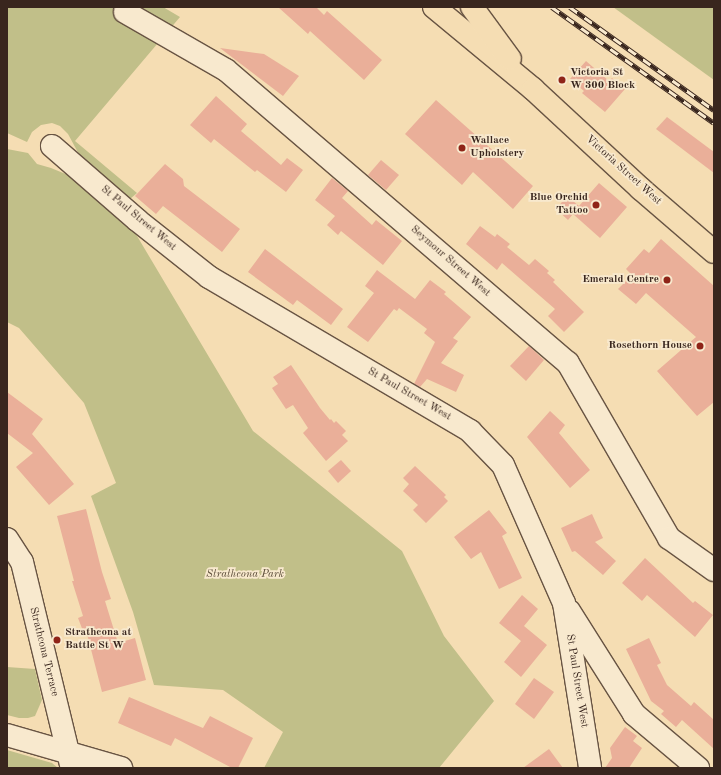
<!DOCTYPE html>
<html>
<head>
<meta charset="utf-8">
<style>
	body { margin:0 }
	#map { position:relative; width:721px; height:775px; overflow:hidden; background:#f5ddb3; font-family:"Old Standard TT",serif }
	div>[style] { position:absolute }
	.green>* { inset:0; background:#c1bf89 }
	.building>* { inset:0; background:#eaaf99 }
	.roads { filter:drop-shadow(1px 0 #685443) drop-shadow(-1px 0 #685443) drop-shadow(0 1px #685443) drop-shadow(0 -1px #685443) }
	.minor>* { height:22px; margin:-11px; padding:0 11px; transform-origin:11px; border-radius:11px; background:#f8e9ce }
	.major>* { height:22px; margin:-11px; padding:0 11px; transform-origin:11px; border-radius:11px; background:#f5ddb3 }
	.rail>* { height:4.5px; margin-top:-2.25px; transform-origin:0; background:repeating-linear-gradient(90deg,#f8e9ce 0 9px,#39261e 0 18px); box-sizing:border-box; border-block:1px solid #39261e }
	.dots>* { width:11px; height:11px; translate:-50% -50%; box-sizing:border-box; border:2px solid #f8e9ce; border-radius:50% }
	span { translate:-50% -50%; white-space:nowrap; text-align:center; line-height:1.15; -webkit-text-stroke:3.5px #f8e9ce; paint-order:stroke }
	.poi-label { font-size:11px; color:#39261e; font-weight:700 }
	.left { translate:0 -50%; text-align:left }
	.right { translate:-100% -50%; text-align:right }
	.street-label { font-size:11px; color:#39261e }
	.park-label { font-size:11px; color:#5b4c39; font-style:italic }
	.frame { position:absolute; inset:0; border:8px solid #39261e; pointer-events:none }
</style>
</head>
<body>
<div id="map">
	<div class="green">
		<i style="clip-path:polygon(7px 7px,163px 7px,180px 17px,75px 141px,137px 193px,130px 199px,81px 158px,68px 134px,60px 126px,52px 123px,41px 125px,32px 132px,27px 142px,7px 133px)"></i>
		<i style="clip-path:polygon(613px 7px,714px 7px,714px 80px)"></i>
		<i style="clip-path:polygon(7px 149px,28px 153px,37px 164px,51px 168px,85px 182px,121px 209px,253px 431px,402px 551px,444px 636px,494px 701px,439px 768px,264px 768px,283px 732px,223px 690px,154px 685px,133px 612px,91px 496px,116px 483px,84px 403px,19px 328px,7px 322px)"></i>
		<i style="clip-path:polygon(7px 667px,35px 669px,42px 700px,35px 716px,28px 718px,19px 718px,7px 715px)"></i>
		<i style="clip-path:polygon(7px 750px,52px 763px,58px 768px,7px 768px)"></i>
	</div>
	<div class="building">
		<i style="clip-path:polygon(278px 7px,316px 7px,324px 15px,327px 11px,382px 60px,364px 80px,310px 31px,308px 34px)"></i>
		<i style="clip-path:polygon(220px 48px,264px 54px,299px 76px,283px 96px)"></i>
		<i style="clip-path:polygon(586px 61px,609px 81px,612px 78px,625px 89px,605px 112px,582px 93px,584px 91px,570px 79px)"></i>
		<i style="clip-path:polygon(216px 96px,247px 124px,241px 131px,281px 165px,287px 158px,303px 170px,286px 192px,257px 170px,255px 172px,214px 139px,211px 143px,190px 125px)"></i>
		<i style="clip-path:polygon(436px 100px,533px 186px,513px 209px,473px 172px,462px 185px,405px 134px)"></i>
		<i style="clip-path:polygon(667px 117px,714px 152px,714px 173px,656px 129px)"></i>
		<i style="clip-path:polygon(381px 160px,399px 175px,386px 190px,368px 175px)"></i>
		<i style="clip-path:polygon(165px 164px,183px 179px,184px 186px,240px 229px,222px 252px,163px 206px,156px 214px,135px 196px)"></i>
		<i style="clip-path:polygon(332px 178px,348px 191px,342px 198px,372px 225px,376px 220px,402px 241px,383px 265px,341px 231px,338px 235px,327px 225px,335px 216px,315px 200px)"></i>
		<i style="clip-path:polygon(599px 183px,627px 207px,600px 238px,573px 214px,568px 220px,556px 209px,567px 196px,579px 206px)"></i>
		<i style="clip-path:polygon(480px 226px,495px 237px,497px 234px,510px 244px,507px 247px,529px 265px,535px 259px,549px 271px,547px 273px,555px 280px,553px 282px,584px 312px,564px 332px,548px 316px,555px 309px,502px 263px,497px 270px,466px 244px)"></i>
		<i style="clip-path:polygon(661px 239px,714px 286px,714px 402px,697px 416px,657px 371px,696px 337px,646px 293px,636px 304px,618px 289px,632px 275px,626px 269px,644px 249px,649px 253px)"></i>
		<i style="clip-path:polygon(265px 249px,343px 309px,331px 325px,297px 300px,293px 305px,248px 272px)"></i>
		<i style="clip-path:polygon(377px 270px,415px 299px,430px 280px,446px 292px,444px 294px,471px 317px,453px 338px,458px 341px,441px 363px,464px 375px,456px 392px,427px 379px,420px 387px,414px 384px,435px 342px,424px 333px,427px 329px,399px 308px,397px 311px,394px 309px,368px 342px,347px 327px,374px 293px,365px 286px)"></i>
		<i style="clip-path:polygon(529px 346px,544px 360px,526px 381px,510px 366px)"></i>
		<i style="clip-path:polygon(291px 365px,320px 408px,330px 420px,331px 419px,334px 423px,336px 421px,346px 431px,342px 435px,348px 441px,326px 461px,303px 433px,308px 428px,293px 405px,286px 409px,272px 388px,278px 384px,273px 377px)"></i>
		<i style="clip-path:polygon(7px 392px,43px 419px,32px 434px,74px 484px,49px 505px,16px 467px,33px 453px,7px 433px)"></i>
		<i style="clip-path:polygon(550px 411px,565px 425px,559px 433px,590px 470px,570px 488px,527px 437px)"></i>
		<i style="clip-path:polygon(341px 460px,351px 471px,338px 483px,328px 471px)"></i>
		<i style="clip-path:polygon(415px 466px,446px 495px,444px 497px,448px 501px,426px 523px,413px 510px,418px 505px,403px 491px,409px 484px,403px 478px)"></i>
		<i style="clip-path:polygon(86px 509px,102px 572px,111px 599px,105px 601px,118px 643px,135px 638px,146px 680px,102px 692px,86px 630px,83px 631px,78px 618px,83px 616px,72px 581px,74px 581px,57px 516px)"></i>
		<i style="clip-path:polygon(489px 510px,507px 533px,502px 536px,522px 578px,499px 589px,481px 552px,471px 559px,454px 537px)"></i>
		<i style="clip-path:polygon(592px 514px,603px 538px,595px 542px,616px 561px,603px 575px,575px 551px,572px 552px,561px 528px)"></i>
		<i style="clip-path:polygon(645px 558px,693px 603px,695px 601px,713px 615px,695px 637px,647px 595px,642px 601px,622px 583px)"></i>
		<i style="clip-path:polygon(522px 595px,538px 609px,524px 626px,547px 645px,521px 677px,504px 662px,521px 641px,499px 623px)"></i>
		<i style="clip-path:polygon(649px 638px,661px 663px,657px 665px,667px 685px,691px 706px,694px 702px,714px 720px,714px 749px,682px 720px,676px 727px,661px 714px,664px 711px,651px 701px,626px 649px)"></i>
		<i style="clip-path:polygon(534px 678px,554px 692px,534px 719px,515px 704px)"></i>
		<i style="clip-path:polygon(129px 697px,203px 728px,210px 716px,253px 738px,238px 768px,232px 768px,175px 738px,171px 746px,118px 723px)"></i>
		<i style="clip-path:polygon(625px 727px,637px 736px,633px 741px,642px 748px,629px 768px,605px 768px,612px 758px,610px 748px)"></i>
		<i style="clip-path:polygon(549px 749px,563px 768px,523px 768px)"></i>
	</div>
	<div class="roads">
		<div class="minor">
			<i style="left:125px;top:12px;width:116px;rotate:29.9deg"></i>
			<i style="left:226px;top:70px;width:450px;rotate:40.6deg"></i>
			<i style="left:568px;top:363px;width:202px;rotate:60deg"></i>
			<i style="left:669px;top:538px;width:55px;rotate:35.4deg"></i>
			<i style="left:52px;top:146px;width:113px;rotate:41deg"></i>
			<i style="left:137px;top:220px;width:92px;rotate:38.4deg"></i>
			<i style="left:209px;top:277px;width:303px;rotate:30.5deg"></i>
			<i style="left:470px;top:431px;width:47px;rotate:45.9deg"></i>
			<i style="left:503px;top:465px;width:151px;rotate:66.2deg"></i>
			<i style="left:564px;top:603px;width:167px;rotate:81deg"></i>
			<i style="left:7px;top:539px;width:27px;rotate:57deg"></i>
			<i style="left:22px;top:562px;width:212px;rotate:76.4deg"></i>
			<i style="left:569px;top:611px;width:122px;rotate:57.7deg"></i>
			<i style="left:634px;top:714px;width:84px;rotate:40.2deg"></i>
			<i style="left:7px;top:735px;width:119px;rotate:16.1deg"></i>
		</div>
		<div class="major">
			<i style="left:434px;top:7px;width:129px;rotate:39.6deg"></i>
			<i style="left:533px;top:89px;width:147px;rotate:42.8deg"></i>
			<i style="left:641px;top:189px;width:96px;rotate:40.8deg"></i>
			<i style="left:472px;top:7px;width:64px;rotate:53.8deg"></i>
		</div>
	</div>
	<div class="rail">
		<i style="left:552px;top:7px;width:199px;rotate:35.6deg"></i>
		<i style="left:570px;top:7px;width:177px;rotate:35.6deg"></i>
	</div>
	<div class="dots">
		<i style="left:562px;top:80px;background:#8f2418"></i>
		<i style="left:462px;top:148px;background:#8f2418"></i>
		<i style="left:596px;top:205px;background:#8f2418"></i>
		<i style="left:667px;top:280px;background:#8f2418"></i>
		<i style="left:700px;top:346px;background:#8f2418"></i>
		<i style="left:57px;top:640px;background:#8f2418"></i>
	</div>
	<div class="poi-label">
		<span class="left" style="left:570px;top:80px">Victoria St<br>W 300 Block</span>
		<span class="left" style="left:470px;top:148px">Wallace<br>Upholstery</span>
		<span class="right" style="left:588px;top:205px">Blue Orchid<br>Tattoo</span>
		<span class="right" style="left:659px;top:280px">Emerald Centre</span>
		<span class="right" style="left:692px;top:346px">Rosethorn House</span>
		<span class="left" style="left:65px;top:640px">Strathcona at<br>Battle St W</span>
	</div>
	<div class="street-label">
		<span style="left:623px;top:171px;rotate:42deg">Victoria Street West</span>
		<span style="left:138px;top:219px;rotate:40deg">St Paul Street West</span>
		<span style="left:450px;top:262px;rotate:41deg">Seymour Street West</span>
		<span style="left:409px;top:395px;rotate:30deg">St Paul Street West</span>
		<span style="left:43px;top:652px;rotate:76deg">Strathcona Terrace</span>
		<span style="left:576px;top:681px;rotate:81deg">St Paul Street West</span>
	</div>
	<div class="park-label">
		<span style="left:245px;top:575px">Strathcona Park</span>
	</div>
	<div class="frame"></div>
</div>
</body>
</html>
